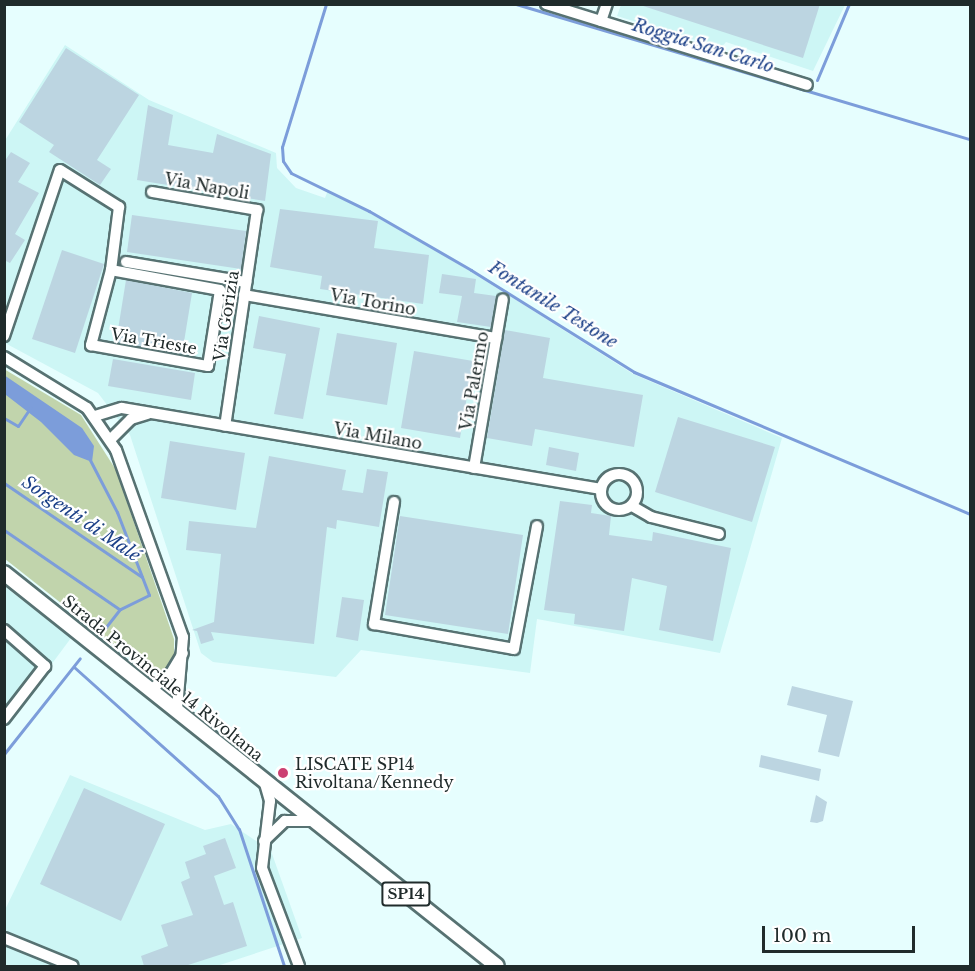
<!DOCTYPE html>
<html>
<head>
<meta charset="utf-8">
<style>
	body { margin:0 }
	#map { position:relative; width:975px; height:971px; overflow:hidden; background:#e6fefe; font-family:"Libre Baskerville",serif }
	div>[style] { position:absolute }
	.built>* { inset:0; background:#cdf6f5 }
	.green>* { inset:0; background:#c1d4ac }
	.water>* { inset:0; background:#7c9dda }
	.stream>* { height:3px; margin:-1.5px; padding:0 1.5px; transform-origin:1.5px; border-radius:1.5px; background:#7c9dda }
	.building>* { inset:0; background:#bcd5e1 }
	.roads { filter:drop-shadow(2px 0 #577272) drop-shadow(-2px 0 #577272) drop-shadow(0 2px #577272) drop-shadow(0 -2px #577272) }
	.minor>* { height:10px; margin:-5px; padding:0 5px; transform-origin:5px; border-radius:5px; background:#fff }
	.minor>.ring { margin:-5px; padding:0; box-sizing:content-box; background:none; border:10px solid #fff; border-radius:50% }
	.major>* { height:14px; margin:-7px; padding:0 7px; transform-origin:7px; border-radius:7px; background:#fff }
	.dots>* { width:16px; height:16px; translate:-50% -50%; box-sizing:border-box; border:3px solid #fff; border-radius:50% }
	span { translate:-50% -50%; white-space:nowrap; text-align:center; line-height:1.15; -webkit-text-stroke:4.5px #fff; paint-order:stroke }
	.shield-label span { padding:2px 4px; background:#fff; border:2px solid; border-radius:4px; -webkit-text-stroke-width:0 }
	.shield-label { font-size:15px; color:#202b2b; font-weight:700 }
	.street-label { font-size:16px; color:#202b2b }
	.poi-label { font-size:16px; color:#202b2b }
	.left { translate:0 -50%; text-align:left }
	.water-label { font-size:18px; color:#1d4188; font-style:italic }
	.frame { position:absolute; inset:0; border:6px solid #202b2b; pointer-events:none }
	.scale { position:absolute; left:762px; top:926px; width:153px; height:27px; box-sizing:border-box; border:3px solid #202b2b; border-top:0; padding-left:8px; font-size:18px; line-height:21px; white-space:nowrap; color:#202b2b; -webkit-text-stroke:4px #fff; paint-order:stroke }
</style>
</head>
<body>
<div id="map">
	<div class="built">
		<i style="clip-path:polygon(621px 5px,845px 5px,813px 71px,726px 42px,721px 48px,617px 16px)"></i>
		<i style="clip-path:polygon(65px 45px,149px 100px,276px 153px,277px 168px,296px 188px,325px 198px,328px 190px,446px 256px,633px 374px,782px 438px,720px 653px,537px 619px,530px 673px,361px 650px,336px 677px,213px 662px,201px 653px,130px 435px,98px 393px,5px 343px,4px 142px)"></i>
		<i style="clip-path:polygon(4px 586px,71px 638px,5px 727px,4px 727px)"></i>
		<i style="clip-path:polygon(70px 775px,205px 830px,231px 824px,271px 851px,302px 938px,217px 966px,5px 966px,4px 912px)"></i>
	</div>
	<div class="green">
		<i style="clip-path:polygon(4px 369px,81px 415px,116px 470px,174px 639px,174px 659px,166px 671px,146px 670px,5px 559px)"></i>
	</div>
	<div class="water">
		<i style="clip-path:polygon(4px 375px,82px 428px,94px 446px,92px 462px,74px 455px,41px 422px,6px 395px)"></i>
	</div>
	<div class="stream">
		<i style="left:326px;top:4px;width:150px;rotate:107.1deg"></i>
		<i style="left:282px;top:147px;width:14px;rotate:86deg"></i>
		<i style="left:283px;top:161px;width:14px;rotate:56deg"></i>
		<i style="left:291px;top:173px;width:87px;rotate:26deg"></i>
		<i style="left:369px;top:211px;width:118px;rotate:30deg"></i>
		<i style="left:471px;top:270px;width:192px;rotate:32deg"></i>
		<i style="left:634px;top:372px;width:365px;rotate:22.9deg"></i>
		<i style="left:516px;top:4px;width:474px;rotate:16.6deg"></i>
		<i style="left:817px;top:80px;width:82px;rotate:-67.2deg"></i>
		<i style="left:4px;top:418px;width:16px;rotate:30deg"></i>
		<i style="left:18px;top:426px;width:22px;rotate:-56deg"></i>
		<i style="left:90px;top:460px;width:59px;rotate:62.6deg"></i>
		<i style="left:117px;top:512px;width:89px;rotate:68.9deg"></i>
		<i style="left:149px;top:595px;width:32px;rotate:154deg"></i>
		<i style="left:120px;top:609px;width:28px;rotate:128deg"></i>
		<i style="left:4px;top:483px;width:167px;rotate:34.3deg"></i>
		<i style="left:4px;top:530px;width:140px;rotate:34.5deg"></i>
		<i style="left:74px;top:667px;width:193px;rotate:41.9deg"></i>
		<i style="left:218px;top:796px;width:39px;rotate:58deg"></i>
		<i style="left:239px;top:829px;width:144px;rotate:71.8deg"></i>
		<i style="left:4px;top:754px;width:122px;rotate:-51.6deg"></i>
	</div>
	<div class="building">
		<i style="clip-path:polygon(637px 4px,820px 4px,803px 58px)"></i>
		<i style="clip-path:polygon(66px 48px,139px 95px,97px 160px,111px 169px,100px 185px,49px 152px,54px 145px,19px 122px)"></i>
		<i style="clip-path:polygon(148px 105px,173px 115px,168px 145px,213px 153px,217px 134px,271px 154px,265px 201px,137px 180px)"></i>
		<i style="clip-path:polygon(11px 152px,30px 163px,18px 182px,39px 193px,15px 234px,25px 240px,10px 263px,4px 260px,4px 162px)"></i>
		<i style="clip-path:polygon(280px 209px,378px 221px,374px 248px,429px 255px,423px 304px,320px 289px,322px 276px,270px 267px)"></i>
		<i style="clip-path:polygon(132px 215px,246px 231px,241px 269px,127px 252px)"></i>
		<i style="clip-path:polygon(62px 250px,104px 264px,75px 353px,32px 339px)"></i>
		<i style="clip-path:polygon(442px 274px,476px 279px,474px 293px,496px 296px,491px 327px,457px 322px,462px 296px,439px 293px)"></i>
		<i style="clip-path:polygon(126px 280px,192px 293px,182px 354px,116px 342px)"></i>
		<i style="clip-path:polygon(259px 316px,320px 328px,303px 419px,274px 414px,286px 354px,253px 348px)"></i>
		<i style="clip-path:polygon(505px 330px,550px 338px,543px 378px,643px 395px,634px 447px,535px 429px,532px 446px,487px 438px)"></i>
		<i style="clip-path:polygon(337px 333px,397px 343px,387px 405px,326px 395px)"></i>
		<i style="clip-path:polygon(414px 351px,473px 361px,460px 438px,401px 428px)"></i>
		<i style="clip-path:polygon(113px 359px,195px 373px,191px 400px,108px 386px)"></i>
		<i style="clip-path:polygon(678px 417px,775px 447px,752px 522px,655px 492px)"></i>
		<i style="clip-path:polygon(170px 441px,245px 453px,236px 510px,161px 498px)"></i>
		<i style="clip-path:polygon(549px 447px,579px 453px,576px 471px,546px 465px)"></i>
		<i style="clip-path:polygon(269px 456px,346px 470px,342px 490px,363px 493px,367px 469px,388px 472px,379px 527px,337px 520px,336px 529px,327px 527px,314px 644px,211px 632px,214px 640px,201px 644px,197px 631px,192px 630px,214px 622px,221px 554px,186px 550px,189px 521px,256px 528px)"></i>
		<i style="clip-path:polygon(560px 501px,592px 505px,591px 513px,611px 516px,609px 535px,652px 541px,653px 532px,731px 548px,713px 641px,659px 630px,667px 586px,632px 578px,624px 631px,574px 624px,575px 614px,544px 610px)"></i>
		<i style="clip-path:polygon(400px 516px,523px 535px,508px 634px,385px 615px)"></i>
		<i style="clip-path:polygon(342px 597px,364px 600px,358px 641px,336px 637px)"></i>
		<i style="clip-path:polygon(792px 686px,853px 701px,839px 757px,818px 752px,827px 715px,787px 705px)"></i>
		<i style="clip-path:polygon(761px 755px,821px 769px,819px 781px,759px 767px)"></i>
		<i style="clip-path:polygon(84px 788px,165px 824px,121px 921px,40px 884px)"></i>
		<i style="clip-path:polygon(816px 795px,827px 802px,823px 821px,817px 823px,810px 822px)"></i>
		<i style="clip-path:polygon(225px 838px,236px 868px,214px 876px,224px 905px,233px 902px,247px 946px,185px 966px,144px 966px,141px 956px,168px 946px,161px 925px,193px 915px,181px 882px,190px 878px,185px 862px,206px 854px,203px 846px)"></i>
	</div>
	<div class="roads">
		<div class="minor">
			<i style="left:546px;top:4px;width:273px;rotate:17.2deg"></i>
			<i style="left:601px;top:21px;width:18px;rotate:-71deg"></i>
			<i style="left:152px;top:192px;width:107px;rotate:9.7deg"></i>
			<i style="left:257px;top:210px;width:218px;rotate:98.4deg"></i>
			<i style="left:126px;top:262px;width:122px;rotate:9.5deg"></i>
			<i style="left:244px;top:295px;width:256px;rotate:9.7deg"></i>
			<i style="left:4px;top:336px;width:175px;rotate:-71.4deg"></i>
			<i style="left:60px;top:170px;width:70px;rotate:32.1deg"></i>
			<i style="left:119px;top:207px;width:64px;rotate:97.2deg"></i>
			<i style="left:111px;top:270px;width:78px;rotate:104.9deg"></i>
			<i style="left:91px;top:345px;width:119px;rotate:10.2deg"></i>
			<i style="left:208px;top:366px;width:77px;rotate:-81deg"></i>
			<i style="left:220px;top:290px;width:111px;rotate:-169.6deg"></i>
			<i style="left:4px;top:357px;width:97px;rotate:31.6deg"></i>
			<i style="left:87px;top:408px;width:51px;rotate:55.4deg"></i>
			<i style="left:116px;top:450px;width:199px;rotate:70.3deg"></i>
			<i style="left:183px;top:637px;width:72px;rotate:94.8deg"></i>
			<i style="left:95px;top:416px;width:28px;rotate:-17deg"></i>
			<i style="left:122px;top:408px;width:486px;rotate:9.6deg"></i>
			<i style="left:111px;top:439px;width:28px;rotate:-45deg"></i>
			<i style="left:131px;top:419px;width:17px;rotate:-17deg"></i>
			<i style="left:474px;top:468px;width:171px;rotate:-80.3deg"></i>
			<i class="ring" style="left:601px;top:474px;width:26px;height:26px"></i>
			<i style="left:394px;top:502px;width:124px;rotate:99.3deg"></i>
			<i style="left:374px;top:624px;width:142px;rotate:10.1deg"></i>
			<i style="left:514px;top:649px;width:125px;rotate:-79.4deg"></i>
			<i style="left:632px;top:506px;width:22px;rotate:30deg"></i>
			<i style="left:651px;top:517px;width:70px;rotate:14deg"></i>
			<i style="left:4px;top:630px;width:55px;rotate:41.3deg"></i>
			<i style="left:45px;top:666px;width:67px;rotate:127.7deg"></i>
			<i style="left:152px;top:689px;width:25px;rotate:-40deg"></i>
			<i style="left:171px;top:673px;width:23px;rotate:-59deg"></i>
			<i style="left:264px;top:780px;width:22px;rotate:74deg"></i>
			<i style="left:270px;top:801px;width:67px;rotate:96.8deg"></i>
			<i style="left:262px;top:868px;width:105px;rotate:69.3deg"></i>
			<i style="left:264px;top:841px;width:29px;rotate:-44deg"></i>
			<i style="left:285px;top:821px;width:29px"></i>
			<i style="left:4px;top:938px;width:74px;rotate:22.1deg"></i>
		</div>
		<div class="major">
			<i style="left:4px;top:573px;width:630px;rotate:38.56deg"></i>
		</div>
	</div>
	<div class="dots">
		<i style="left:283px;top:773px;background:#cc4072"></i>
	</div>
	<div class="shield-label">
		<span style="left:406px;top:894px">SP14</span>
	</div>
	<div class="street-label">
		<span style="left:207px;top:186px;rotate:10deg">Via Napoli</span>
		<span style="left:373px;top:302px;rotate:10deg">Via Torino</span>
		<span style="left:226px;top:316px;rotate:-81deg">Via Gorizia</span>
		<span style="left:154px;top:341px;rotate:10deg">Via Trieste</span>
		<span style="left:474px;top:381px;rotate:-80deg">Via Palermo</span>
		<span style="left:378px;top:436px;rotate:10deg">Via Milano</span>
		<span style="left:163px;top:678px;rotate:39deg">Strada Provinciale 14 Rivoltana</span>
	</div>
	<div class="poi-label">
		<span class="left" style="left:295px;top:773px">LISCATE SP14<br>Rivoltana/Kennedy</span>
	</div>
	<div class="water-label">
		<span style="left:703px;top:46px;rotate:17deg">Roggia San Carlo</span>
		<span style="left:553px;top:305px;rotate:32deg">Fontanile Testone</span>
		<span style="left:81px;top:519px;rotate:34deg">Sorgenti di Malé</span>
	</div>
	<div class="frame"></div>
	<div class="scale">100 m</div>
</div>
</body>
</html>
